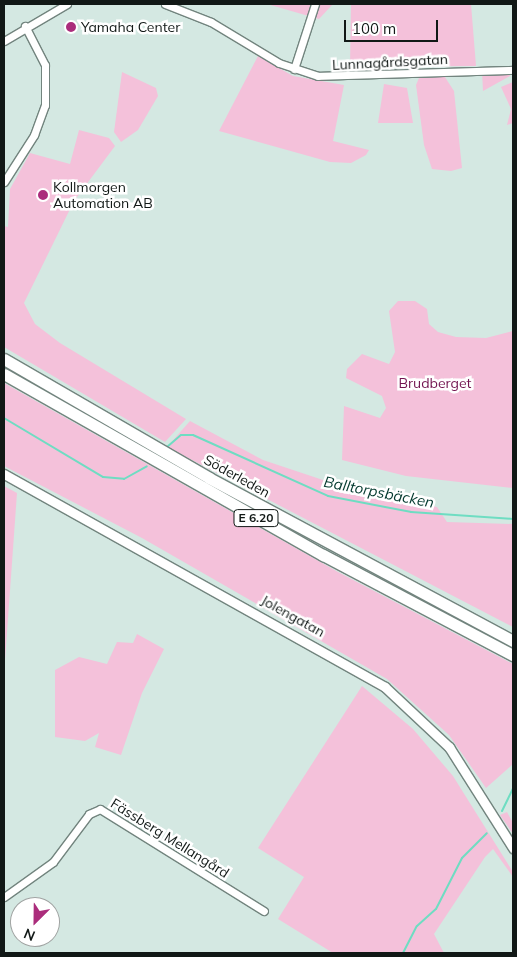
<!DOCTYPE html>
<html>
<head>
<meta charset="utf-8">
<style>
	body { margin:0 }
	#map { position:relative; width:517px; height:957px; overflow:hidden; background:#d4e8e2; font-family:Mulish,sans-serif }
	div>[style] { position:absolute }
	.green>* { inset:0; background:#f4c1da }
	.stream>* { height:2px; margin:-1px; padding:0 1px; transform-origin:1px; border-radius:1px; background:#6eddc2 }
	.roads { filter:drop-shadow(1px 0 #72847e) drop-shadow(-1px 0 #72847e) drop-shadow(0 1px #72847e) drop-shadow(0 -1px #72847e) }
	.minor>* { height:7px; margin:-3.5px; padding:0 3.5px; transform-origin:3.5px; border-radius:3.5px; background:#fff }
	.tertiary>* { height:9px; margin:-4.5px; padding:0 4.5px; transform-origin:4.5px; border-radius:4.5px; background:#fff }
	.trunk>* { height:11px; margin:-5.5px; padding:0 5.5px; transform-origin:5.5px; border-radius:5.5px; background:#fff }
	.dots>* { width:14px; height:14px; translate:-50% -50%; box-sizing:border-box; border:2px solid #fff; border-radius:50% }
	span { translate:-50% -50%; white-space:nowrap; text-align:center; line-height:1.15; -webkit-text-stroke:5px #fff; paint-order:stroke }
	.shield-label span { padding:1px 4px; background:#fff; border:1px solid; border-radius:4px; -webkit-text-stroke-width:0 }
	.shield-label { font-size:12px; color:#111816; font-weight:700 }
	.poi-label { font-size:14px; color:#111816 }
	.left { translate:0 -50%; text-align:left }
	.street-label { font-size:14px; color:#111816 }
	.park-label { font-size:14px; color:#721450 }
	.water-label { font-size:15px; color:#03392e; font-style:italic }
	.frame { position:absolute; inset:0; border:5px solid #111816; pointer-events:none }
	.north { position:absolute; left:10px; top:897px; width:50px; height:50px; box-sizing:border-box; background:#fff; border:1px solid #a0a3a2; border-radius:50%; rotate:203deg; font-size:14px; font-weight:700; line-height:20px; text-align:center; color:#111816 }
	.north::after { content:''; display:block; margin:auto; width:18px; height:22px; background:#ab2d7c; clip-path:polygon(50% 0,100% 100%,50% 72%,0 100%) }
	.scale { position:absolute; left:344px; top:20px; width:94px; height:22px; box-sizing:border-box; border:2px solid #111816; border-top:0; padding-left:6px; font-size:15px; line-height:18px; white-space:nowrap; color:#111816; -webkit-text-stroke:4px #fff; paint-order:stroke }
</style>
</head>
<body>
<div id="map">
	<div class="green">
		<i style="clip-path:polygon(267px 4px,333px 4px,319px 19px)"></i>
		<i style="clip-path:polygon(351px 4px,471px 4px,476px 66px,350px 67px)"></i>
		<i style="clip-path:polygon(258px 56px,293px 76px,344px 85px,333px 141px,369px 150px,366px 155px,351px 163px,330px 162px,219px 131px)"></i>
		<i style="clip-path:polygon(482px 71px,511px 71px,510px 76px,483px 91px)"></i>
		<i style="clip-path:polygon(122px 72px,156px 88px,158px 96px,138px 130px,121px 142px,114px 132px)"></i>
		<i style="clip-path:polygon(443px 74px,454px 91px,462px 168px,451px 171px,432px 169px,424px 145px,416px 85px,419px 78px)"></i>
		<i style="clip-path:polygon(513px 82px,513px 123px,507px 125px,511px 109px,501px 87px)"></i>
		<i style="clip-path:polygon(384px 84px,407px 88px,413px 123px,378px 123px)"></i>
		<i style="clip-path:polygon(79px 130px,109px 138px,115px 146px,74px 201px,24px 303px,35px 324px,60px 343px,186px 419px,165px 442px,4px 347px,4px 226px,8px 227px,10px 189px,30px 153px,70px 164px)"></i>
		<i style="clip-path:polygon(398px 301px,415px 301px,427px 309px,429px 324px,438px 332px,456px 337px,486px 338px,513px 331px,513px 488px,406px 476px,342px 460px,344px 406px,380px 418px,386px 408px,382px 396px,346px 378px,347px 369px,362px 354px,389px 364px,395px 352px,389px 311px)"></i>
		<i style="clip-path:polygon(4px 383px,338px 572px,513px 664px,513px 764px,486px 788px,449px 735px,387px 679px,142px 538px,4px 466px)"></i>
		<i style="clip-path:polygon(190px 421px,263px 460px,353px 490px,437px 507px,447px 522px,513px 524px,513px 627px,167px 447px)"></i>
		<i style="clip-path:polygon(4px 486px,17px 493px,4px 674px)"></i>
		<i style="clip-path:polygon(137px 634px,164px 649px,142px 693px,121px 755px,95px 747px,99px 733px,85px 741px,55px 737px,55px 670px,79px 657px,107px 664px,117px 642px,133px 643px)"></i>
		<i style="clip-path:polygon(362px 686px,413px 729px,453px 776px,513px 872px,513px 877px,493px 849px,485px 857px,434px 934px,444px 953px,333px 953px,278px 919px,304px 877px,258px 848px)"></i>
		<i style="clip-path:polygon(507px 812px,513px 823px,513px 834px,500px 815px)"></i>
	</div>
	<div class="stream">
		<i style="left:4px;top:418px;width:115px;rotate:30.8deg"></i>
		<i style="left:103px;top:477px;width:21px;rotate:5deg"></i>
		<i style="left:124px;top:479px;width:26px;rotate:-29deg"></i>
		<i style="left:167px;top:447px;width:18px;rotate:-41deg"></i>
		<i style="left:181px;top:435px;width:12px"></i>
		<i style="left:193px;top:435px;width:148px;rotate:24.3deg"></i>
		<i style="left:328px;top:496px;width:85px;rotate:10.9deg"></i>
		<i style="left:411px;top:512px;width:102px;rotate:3.9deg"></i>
		<i style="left:502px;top:811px;width:25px;rotate:-64deg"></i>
		<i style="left:403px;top:953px;width:30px;rotate:-63deg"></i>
		<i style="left:417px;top:926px;width:25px;rotate:-42deg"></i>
		<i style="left:436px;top:909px;width:57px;rotate:-63deg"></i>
		<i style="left:462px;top:858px;width:35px;rotate:-45deg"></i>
	</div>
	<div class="roads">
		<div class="minor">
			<i style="left:165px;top:4px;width:49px;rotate:21.4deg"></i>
			<i style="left:211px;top:22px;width:79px;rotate:31.1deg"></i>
			<i style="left:279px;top:63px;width:41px;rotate:18.4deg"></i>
			<i style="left:318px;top:76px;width:195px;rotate:-1.8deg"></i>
			<i style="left:4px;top:41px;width:73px;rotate:-30.4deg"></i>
			<i style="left:294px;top:69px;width:68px;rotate:-72.1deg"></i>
			<i style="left:4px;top:182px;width:56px;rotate:-57.4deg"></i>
			<i style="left:34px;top:135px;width:32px;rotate:-70deg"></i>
			<i style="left:45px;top:105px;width:40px;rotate:-90deg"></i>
			<i style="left:45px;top:65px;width:44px;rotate:-117.1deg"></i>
			<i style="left:4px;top:897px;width:60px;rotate:-35.5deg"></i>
			<i style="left:53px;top:862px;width:60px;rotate:-53.1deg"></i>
			<i style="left:89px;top:814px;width:12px;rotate:-24deg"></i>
			<i style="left:100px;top:809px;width:193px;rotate:31.9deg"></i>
		</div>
		<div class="tertiary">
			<i style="left:4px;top:474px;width:436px;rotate:29.2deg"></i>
			<i style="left:385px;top:687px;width:88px;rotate:43.2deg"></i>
			<i style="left:449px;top:747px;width:120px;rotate:57.6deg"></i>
		</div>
		<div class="trunk">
			<i style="left:4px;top:359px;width:237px;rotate:30.1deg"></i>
			<i style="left:209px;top:478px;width:345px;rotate:28.2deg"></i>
			<i style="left:4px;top:374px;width:367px;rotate:29.6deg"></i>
			<i style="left:323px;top:555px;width:215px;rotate:27.8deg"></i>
		</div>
	</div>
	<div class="dots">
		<i style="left:71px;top:27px;background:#ab2d7c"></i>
		<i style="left:43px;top:195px;background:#ab2d7c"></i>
	</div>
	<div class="shield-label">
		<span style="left:256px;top:518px">E 6.20</span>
	</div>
	<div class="poi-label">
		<span class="left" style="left:81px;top:27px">Yamaha Center</span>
		<span class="left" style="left:53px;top:195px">Kollmorgen<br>Automation AB</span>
	</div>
	<div class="street-label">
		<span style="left:390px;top:62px;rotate:-3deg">Lunnagårdsgatan</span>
		<span style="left:237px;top:476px;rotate:29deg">Söderleden</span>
		<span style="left:293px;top:616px;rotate:29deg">Jolengatan</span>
		<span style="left:170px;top:838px;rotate:32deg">Fässberg Mellangård</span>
	</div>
	<div class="park-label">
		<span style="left:435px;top:383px">Brudberget</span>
	</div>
	<div class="water-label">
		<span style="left:379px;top:492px;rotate:11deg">Balltorpsbäcken</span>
	</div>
	<div class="frame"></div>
	<div class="north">N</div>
	<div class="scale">100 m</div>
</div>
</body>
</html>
